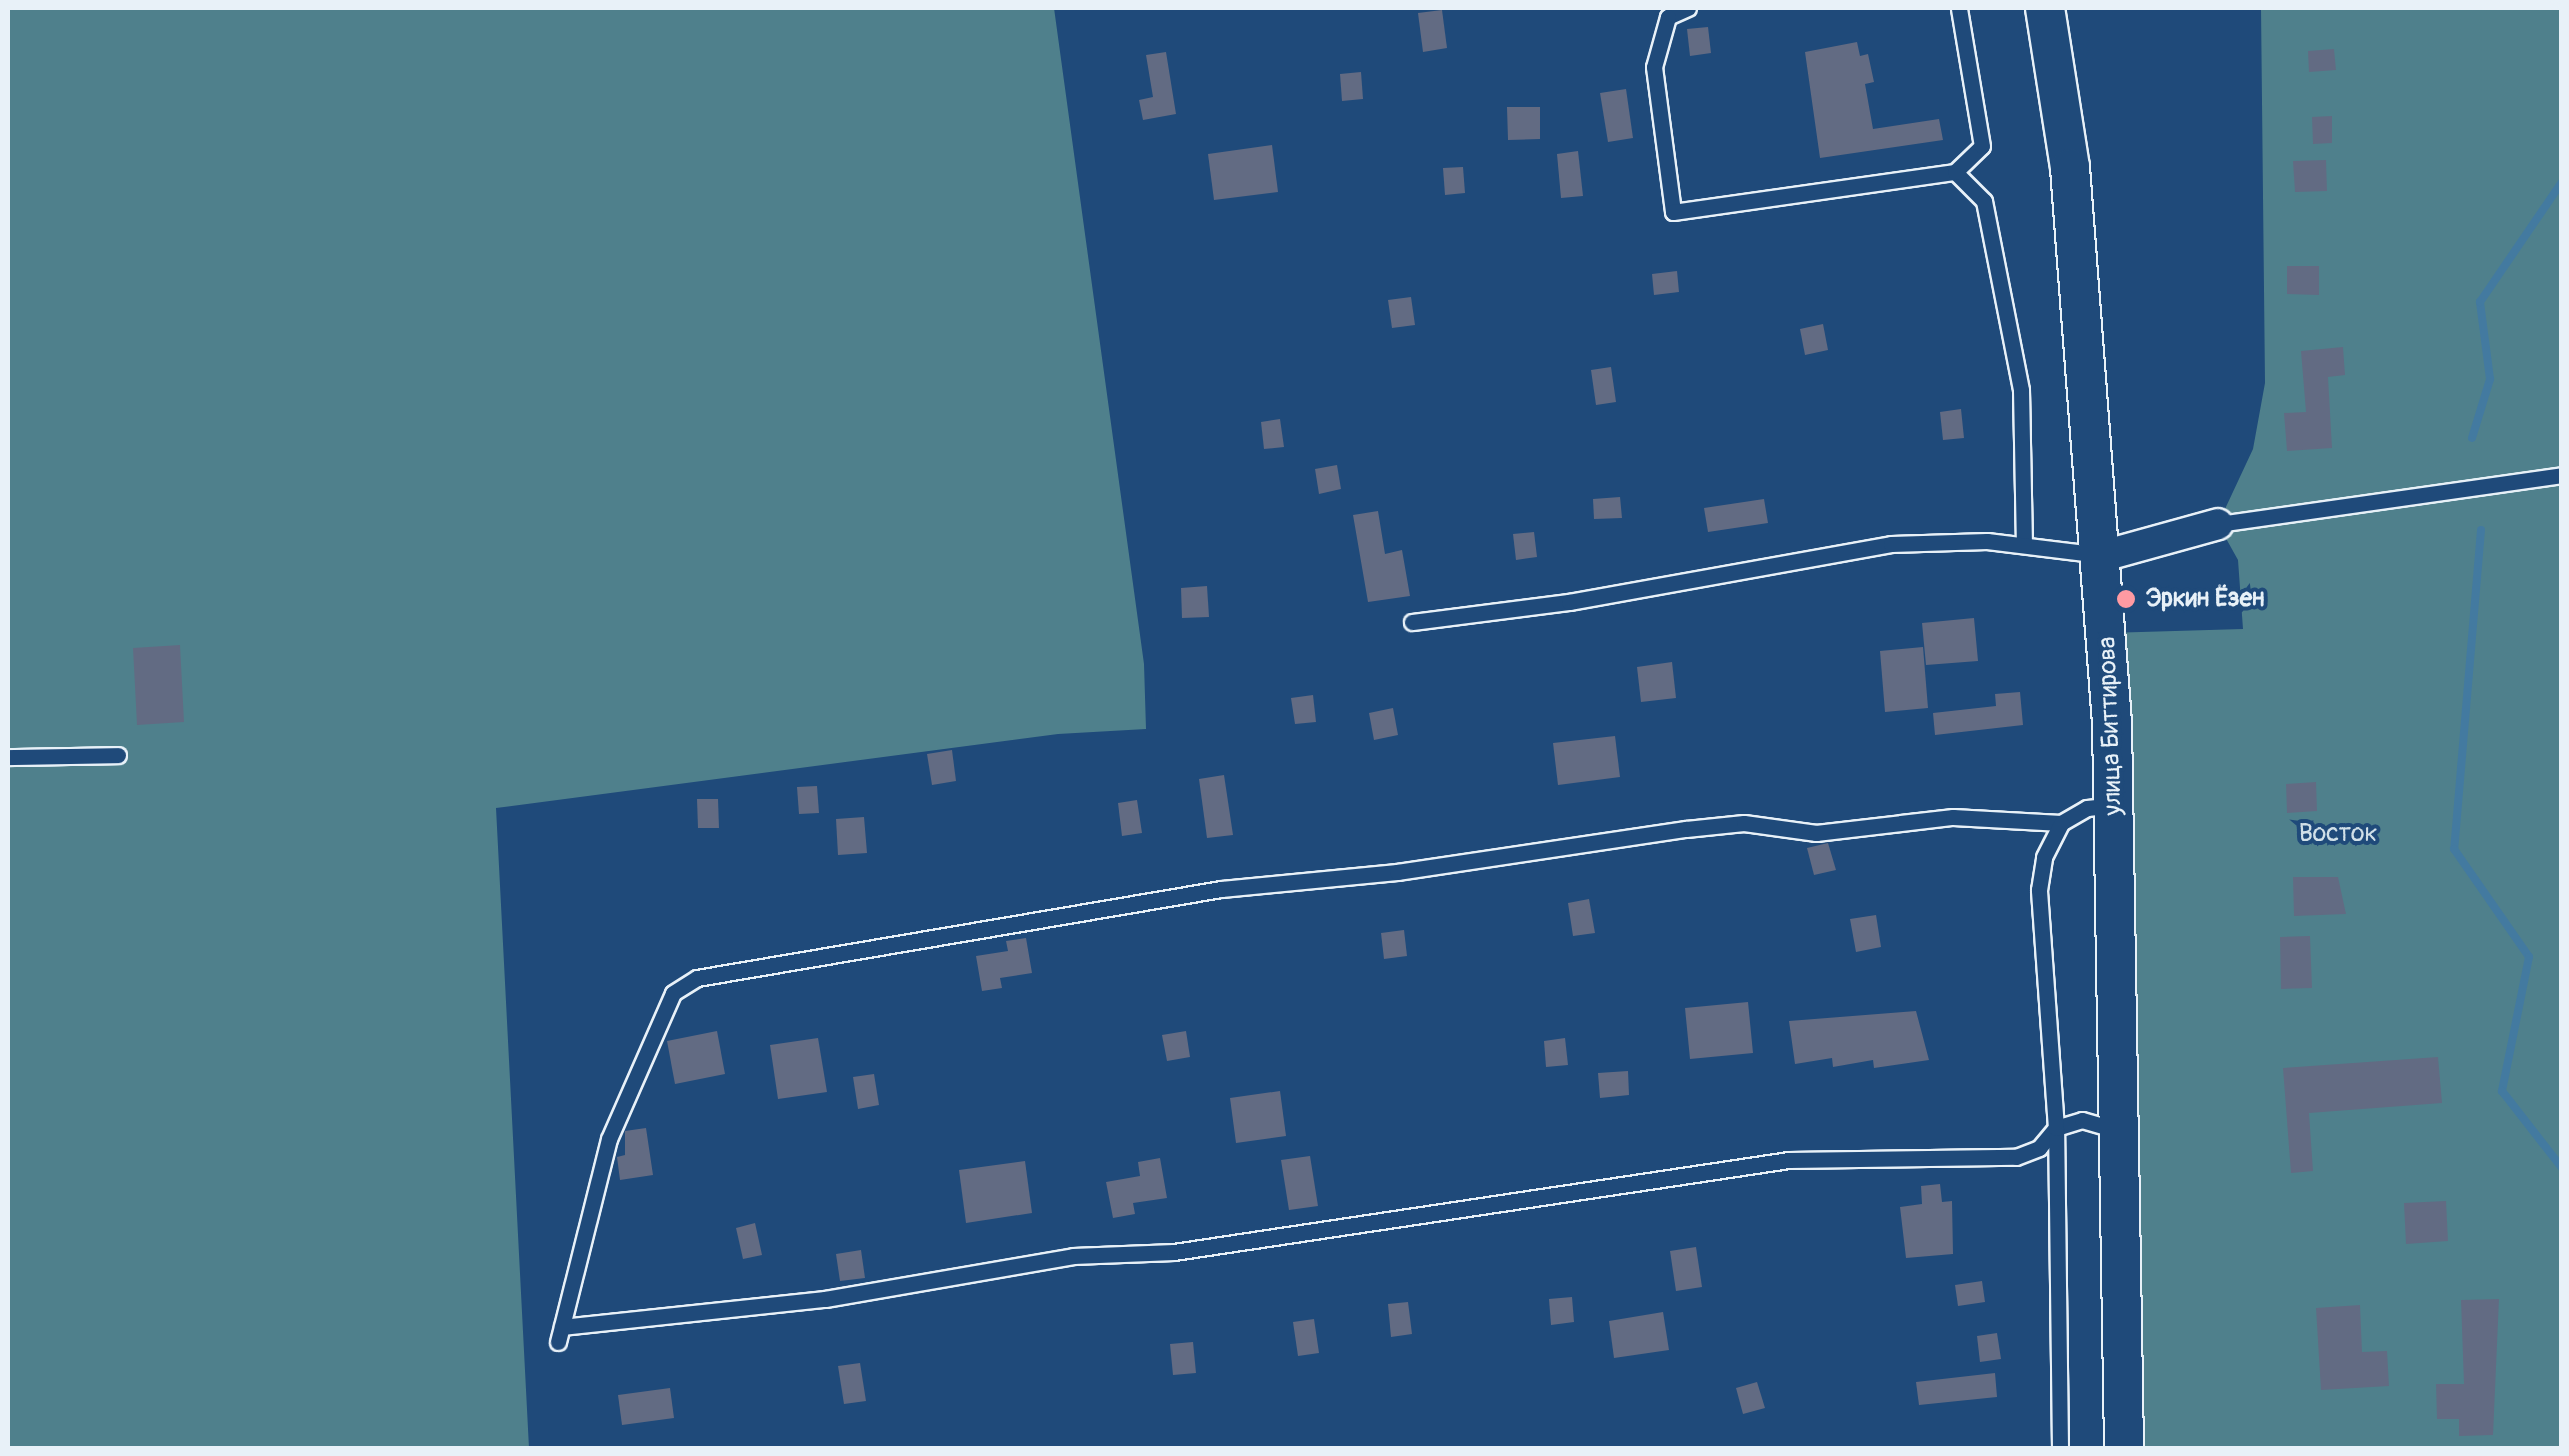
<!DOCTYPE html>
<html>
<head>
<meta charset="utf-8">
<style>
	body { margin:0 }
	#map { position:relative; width:2569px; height:1456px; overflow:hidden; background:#1f4a7a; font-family:Pangolin,sans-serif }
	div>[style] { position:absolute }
	.green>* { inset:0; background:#4f808c }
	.stream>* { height:8px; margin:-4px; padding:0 4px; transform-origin:4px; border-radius:4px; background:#437aa0 }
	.building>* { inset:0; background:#626b83 }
	.roads { filter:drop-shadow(2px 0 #e8f1f8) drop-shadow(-2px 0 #e8f1f8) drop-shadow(0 2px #e8f1f8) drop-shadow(0 -2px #e8f1f8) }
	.service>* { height:15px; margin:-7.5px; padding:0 7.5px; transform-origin:7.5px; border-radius:7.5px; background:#1f4a7a }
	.minor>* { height:30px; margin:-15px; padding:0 15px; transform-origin:15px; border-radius:15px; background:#1f4a7a }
	.tertiary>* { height:38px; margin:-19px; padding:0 19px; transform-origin:19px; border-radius:19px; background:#1f4a7a }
	.dots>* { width:28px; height:28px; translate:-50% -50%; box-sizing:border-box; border:5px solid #1f4a7a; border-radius:50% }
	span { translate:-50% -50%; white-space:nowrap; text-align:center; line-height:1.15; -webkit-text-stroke:8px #1f4a7a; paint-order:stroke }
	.poi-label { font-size:25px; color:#e8f1f8; font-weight:700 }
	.left { translate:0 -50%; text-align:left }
	.street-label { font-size:25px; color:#e8f1f8 }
	.park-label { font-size:25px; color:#d1e0e8 }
	.frame { position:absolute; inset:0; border:10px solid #e8f1f8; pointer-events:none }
</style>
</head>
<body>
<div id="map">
	<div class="green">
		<i style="clip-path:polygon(8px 8px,1054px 8px,1144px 664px,1146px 729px,1058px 734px,496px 808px,529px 1448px,8px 1448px)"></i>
		<i style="clip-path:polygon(2261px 8px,2561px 8px,2561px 1448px,2124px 1448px,2107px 633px,2243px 629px,2238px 560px,2218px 524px,2253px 449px,2265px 383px)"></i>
	</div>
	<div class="stream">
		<i style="left:2472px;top:438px;width:62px;rotate:-73deg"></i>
		<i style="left:2490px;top:379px;width:78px;rotate:-97.4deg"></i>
		<i style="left:2480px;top:302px;width:145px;rotate:-55.7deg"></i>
		<i style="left:2481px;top:530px;width:320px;rotate:94.8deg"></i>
		<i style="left:2454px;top:849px;width:131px;rotate:55.2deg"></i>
		<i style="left:2529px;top:957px;width:137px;rotate:101.4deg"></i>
		<i style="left:2502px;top:1091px;width:98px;rotate:52.1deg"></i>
	</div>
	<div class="building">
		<i style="clip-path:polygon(1442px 10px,1447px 48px,1423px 52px,1418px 13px)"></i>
		<i style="clip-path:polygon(1708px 27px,1711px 53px,1690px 56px,1687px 29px)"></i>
		<i style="clip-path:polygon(1857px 42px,1860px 56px,1868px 54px,1874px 82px,1865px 84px,1873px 129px,1939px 119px,1943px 140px,1820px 158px,1805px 52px)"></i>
		<i style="clip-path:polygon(2334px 49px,2336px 70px,2309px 72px,2308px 51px)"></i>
		<i style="clip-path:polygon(1166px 52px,1176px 114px,1143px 120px,1139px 100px,1153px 97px,1146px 55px)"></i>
		<i style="clip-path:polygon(1361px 72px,1363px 99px,1342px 101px,1340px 74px)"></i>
		<i style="clip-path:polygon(1626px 89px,1633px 138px,1608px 142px,1600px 93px)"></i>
		<i style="clip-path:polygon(1507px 107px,1540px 107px,1540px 139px,1508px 140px)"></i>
		<i style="clip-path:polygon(2332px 116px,2332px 143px,2313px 144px,2312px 117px)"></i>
		<i style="clip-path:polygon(1272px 145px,1278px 192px,1214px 200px,1208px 154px)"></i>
		<i style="clip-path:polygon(1578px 151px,1583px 196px,1561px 198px,1557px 154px)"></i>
		<i style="clip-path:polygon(2326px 160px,2327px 191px,2295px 192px,2293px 161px)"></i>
		<i style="clip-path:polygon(1463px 167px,1465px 193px,1445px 195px,1443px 168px)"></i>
		<i style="clip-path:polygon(2287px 266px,2319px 266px,2319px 295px,2287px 294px)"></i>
		<i style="clip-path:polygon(1677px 271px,1679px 292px,1654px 295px,1652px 274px)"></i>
		<i style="clip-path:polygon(1411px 297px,1415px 325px,1392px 328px,1388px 300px)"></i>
		<i style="clip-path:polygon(1823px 324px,1828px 350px,1805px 355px,1800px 329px)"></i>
		<i style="clip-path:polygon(2343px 347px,2345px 375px,2328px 377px,2332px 448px,2287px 451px,2284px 413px,2306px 412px,2301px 351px)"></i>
		<i style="clip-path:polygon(1611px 367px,1616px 402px,1596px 405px,1591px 370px)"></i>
		<i style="clip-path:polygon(1961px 409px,1964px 438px,1943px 440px,1940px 412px)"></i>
		<i style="clip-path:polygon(1280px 419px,1284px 447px,1264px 449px,1261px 422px)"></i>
		<i style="clip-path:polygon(1337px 465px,1341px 489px,1319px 494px,1315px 469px)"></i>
		<i style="clip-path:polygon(1620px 497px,1622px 518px,1594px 519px,1593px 499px)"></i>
		<i style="clip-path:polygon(1764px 499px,1768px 523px,1708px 532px,1704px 508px)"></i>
		<i style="clip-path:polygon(1378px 511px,1385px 554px,1402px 550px,1410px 596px,1368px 602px,1353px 515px)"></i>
		<i style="clip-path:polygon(1534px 532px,1537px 557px,1516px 560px,1513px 534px)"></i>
		<i style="clip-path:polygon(1207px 586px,1209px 617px,1182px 618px,1181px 588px)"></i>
		<i style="clip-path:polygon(1974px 618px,1978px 661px,1926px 665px,1922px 623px)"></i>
		<i style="clip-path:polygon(180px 645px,184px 722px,137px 725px,133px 648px)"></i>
		<i style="clip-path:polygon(1923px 647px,1928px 708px,1885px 712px,1880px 651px)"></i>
		<i style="clip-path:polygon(1672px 662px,1676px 698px,1641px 702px,1637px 667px)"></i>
		<i style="clip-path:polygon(2020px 692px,2023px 725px,1935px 735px,1933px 713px,1996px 706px,1995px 694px)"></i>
		<i style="clip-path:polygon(1313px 695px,1316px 722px,1295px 724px,1291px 698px)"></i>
		<i style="clip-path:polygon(1393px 708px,1398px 735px,1374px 740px,1369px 713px)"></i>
		<i style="clip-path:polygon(1615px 736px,1620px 777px,1558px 785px,1553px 743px)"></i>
		<i style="clip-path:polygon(952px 750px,956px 781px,932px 785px,927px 754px)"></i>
		<i style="clip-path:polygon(1224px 775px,1233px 835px,1207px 838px,1199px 779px)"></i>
		<i style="clip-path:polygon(2316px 782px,2317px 811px,2287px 813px,2286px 784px)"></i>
		<i style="clip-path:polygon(817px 786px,819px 813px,799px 814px,797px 787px)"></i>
		<i style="clip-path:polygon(697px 799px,718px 799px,719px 828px,698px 828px)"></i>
		<i style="clip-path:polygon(1137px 800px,1142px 833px,1122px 836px,1118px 803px)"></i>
		<i style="clip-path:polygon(864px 817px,867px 853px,838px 855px,836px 819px)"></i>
		<i style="clip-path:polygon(1828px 843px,1836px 870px,1814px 875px,1807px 848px)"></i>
		<i style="clip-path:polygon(2293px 877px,2338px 877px,2346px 914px,2294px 916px)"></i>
		<i style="clip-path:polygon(1589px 899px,1595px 933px,1573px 936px,1568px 903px)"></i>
		<i style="clip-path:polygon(1876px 915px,1881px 947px,1856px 952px,1850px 919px)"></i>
		<i style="clip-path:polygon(1404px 930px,1407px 956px,1384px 959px,1381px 933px)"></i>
		<i style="clip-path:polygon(2310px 936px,2312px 988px,2281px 989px,2280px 937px)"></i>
		<i style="clip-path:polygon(1026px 938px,1032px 973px,1000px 978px,1002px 988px,982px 991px,976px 956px,1008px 951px,1006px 941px)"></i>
		<i style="clip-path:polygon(1748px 1002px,1753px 1053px,1690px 1059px,1685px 1008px)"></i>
		<i style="clip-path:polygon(1916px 1011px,1929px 1060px,1874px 1068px,1873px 1060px,1833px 1067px,1832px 1058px,1795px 1064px,1789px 1021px)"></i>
		<i style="clip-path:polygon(717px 1031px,725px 1074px,675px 1084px,667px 1041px)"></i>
		<i style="clip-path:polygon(1186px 1031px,1190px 1057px,1167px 1061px,1162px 1035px)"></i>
		<i style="clip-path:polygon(818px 1038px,827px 1092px,778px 1099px,770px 1045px)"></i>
		<i style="clip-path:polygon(1565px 1038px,1568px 1065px,1546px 1067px,1544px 1041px)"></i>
		<i style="clip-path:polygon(2438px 1057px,2442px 1103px,2309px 1113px,2313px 1171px,2291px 1173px,2283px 1068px)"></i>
		<i style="clip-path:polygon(1628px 1071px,1629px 1095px,1600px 1098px,1598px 1073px)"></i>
		<i style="clip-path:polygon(874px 1074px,879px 1105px,858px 1109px,853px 1077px)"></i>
		<i style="clip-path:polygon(1280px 1091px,1286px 1136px,1236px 1143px,1230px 1098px)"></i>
		<i style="clip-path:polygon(646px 1128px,653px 1175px,620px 1180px,617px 1157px,625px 1155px,625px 1131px)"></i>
		<i style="clip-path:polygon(1310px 1156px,1318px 1206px,1289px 1210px,1281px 1160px)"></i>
		<i style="clip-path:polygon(1160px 1158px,1167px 1198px,1133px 1203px,1135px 1214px,1113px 1218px,1106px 1182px,1140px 1176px,1138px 1162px)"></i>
		<i style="clip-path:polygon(1025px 1161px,1032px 1213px,966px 1223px,959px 1170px)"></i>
		<i style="clip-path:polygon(1940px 1184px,1942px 1202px,1952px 1201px,1953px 1254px,1906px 1258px,1900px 1207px,1922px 1204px,1921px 1186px)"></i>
		<i style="clip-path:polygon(2446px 1201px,2448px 1241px,2406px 1244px,2404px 1203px)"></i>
		<i style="clip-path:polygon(755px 1223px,762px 1255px,743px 1259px,736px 1228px)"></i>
		<i style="clip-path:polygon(1696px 1247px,1702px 1287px,1676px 1291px,1670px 1251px)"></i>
		<i style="clip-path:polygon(861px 1250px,865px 1278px,840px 1281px,836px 1254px)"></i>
		<i style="clip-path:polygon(1982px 1281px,1985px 1302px,1958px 1306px,1955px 1285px)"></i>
		<i style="clip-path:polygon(1572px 1297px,1574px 1322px,1551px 1325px,1549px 1299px)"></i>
		<i style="clip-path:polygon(2499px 1299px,2493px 1435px,2459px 1436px,2459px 1419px,2437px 1419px,2436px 1384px,2464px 1384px,2461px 1300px)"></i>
		<i style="clip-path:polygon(1408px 1302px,1412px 1334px,1391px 1337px,1388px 1304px)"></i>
		<i style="clip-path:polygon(2360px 1305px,2362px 1352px,2387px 1351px,2389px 1386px,2321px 1390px,2316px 1308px)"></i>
		<i style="clip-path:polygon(1663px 1312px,1669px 1350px,1614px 1358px,1609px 1321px)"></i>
		<i style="clip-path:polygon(1314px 1319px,1319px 1353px,1298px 1356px,1293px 1322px)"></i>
		<i style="clip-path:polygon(1997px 1333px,2001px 1359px,1980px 1362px,1977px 1336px)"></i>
		<i style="clip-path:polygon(1193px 1342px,1196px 1373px,1173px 1375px,1170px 1344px)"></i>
		<i style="clip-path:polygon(860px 1363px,866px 1401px,844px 1404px,838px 1366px)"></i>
		<i style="clip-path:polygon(1995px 1373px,1997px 1397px,1919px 1405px,1916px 1382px)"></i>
		<i style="clip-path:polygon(1757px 1382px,1765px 1408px,1743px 1414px,1736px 1388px)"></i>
		<i style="clip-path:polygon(670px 1388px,674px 1418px,622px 1425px,618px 1395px)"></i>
	</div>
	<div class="roads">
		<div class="service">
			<i style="left:1688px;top:8px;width:22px;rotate:156deg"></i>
			<i style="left:1668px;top:17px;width:52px;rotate:105.6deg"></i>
			<i style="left:1654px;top:67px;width:146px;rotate:82.5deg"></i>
			<i style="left:1673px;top:212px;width:285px;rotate:-8.1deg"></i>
			<i style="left:1955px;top:172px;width:41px;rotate:45deg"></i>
			<i style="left:1984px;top:201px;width:193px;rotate:78.9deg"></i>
			<i style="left:2021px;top:390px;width:155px;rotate:88.9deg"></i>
			<i style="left:1955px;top:172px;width:37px;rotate:-44deg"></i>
			<i style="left:1982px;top:146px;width:140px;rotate:-99.5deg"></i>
			<i style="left:2218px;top:524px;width:347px;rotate:-8.1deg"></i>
			<i style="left:1412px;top:622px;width:158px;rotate:-7.3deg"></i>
			<i style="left:1569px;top:602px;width:327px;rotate:-10.2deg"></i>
			<i style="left:1891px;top:544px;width:96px;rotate:-1.8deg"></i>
			<i style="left:1987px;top:541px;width:115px;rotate:7deg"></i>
			<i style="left:8px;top:757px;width:110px;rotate:-1deg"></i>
			<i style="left:562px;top:1327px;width:264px;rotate:-6.1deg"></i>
			<i style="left:825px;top:1299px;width:252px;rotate:-9.8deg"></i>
			<i style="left:1073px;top:1256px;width:101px;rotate:-2.3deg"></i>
			<i style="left:1174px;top:1252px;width:622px;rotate:-8.51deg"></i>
			<i style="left:1789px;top:1160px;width:227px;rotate:-0.8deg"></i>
			<i style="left:2016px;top:1157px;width:25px;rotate:-21deg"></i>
			<i style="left:2039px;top:1148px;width:26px;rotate:-50deg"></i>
			<i style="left:2056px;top:1128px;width:27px;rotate:-17deg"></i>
			<i style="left:2082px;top:1120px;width:36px;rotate:16deg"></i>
			<i style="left:558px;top:1342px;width:209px;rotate:-75.9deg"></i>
			<i style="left:609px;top:1139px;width:159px;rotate:-66.3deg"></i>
			<i style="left:673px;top:993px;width:28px;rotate:-32deg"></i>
			<i style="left:697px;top:978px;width:532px;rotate:-9.64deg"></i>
			<i style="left:1221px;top:889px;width:177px;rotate:-5.5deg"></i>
			<i style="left:1397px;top:872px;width:292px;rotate:-8.5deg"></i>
			<i style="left:1686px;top:829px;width:58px;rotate:-5.9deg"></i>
			<i style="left:1744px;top:823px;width:73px;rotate:7.9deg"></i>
			<i style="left:1816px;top:833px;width:138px;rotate:-6.7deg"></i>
			<i style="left:1953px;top:817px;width:108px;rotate:3.2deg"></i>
			<i style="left:2061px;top:823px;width:30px;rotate:-30deg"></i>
			<i style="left:2087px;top:808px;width:27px;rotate:-6deg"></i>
			<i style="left:2060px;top:1448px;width:320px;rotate:-90.7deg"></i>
			<i style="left:2056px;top:1128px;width:239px;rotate:-94.1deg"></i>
			<i style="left:2039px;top:890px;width:33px;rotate:-81deg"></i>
			<i style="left:2044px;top:857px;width:38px;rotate:-63deg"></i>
		</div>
		<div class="minor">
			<i style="left:2103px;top:556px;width:119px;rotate:-15.5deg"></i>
		</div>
		<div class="tertiary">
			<i style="left:2045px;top:8px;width:162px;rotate:81.1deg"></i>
			<i style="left:2070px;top:168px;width:557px;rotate:85.67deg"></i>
			<i style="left:2112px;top:723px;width:725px;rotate:89.05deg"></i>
		</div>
	</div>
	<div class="dots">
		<i style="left:2126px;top:599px;background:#ff9aa2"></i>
	</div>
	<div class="poi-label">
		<span class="left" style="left:2146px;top:599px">Эркин Ёзен</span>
	</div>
	<div class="street-label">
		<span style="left:2111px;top:726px;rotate:-92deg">улица Биттирова</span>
	</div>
	<div class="park-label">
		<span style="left:2338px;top:834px">Восток</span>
	</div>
	<div class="frame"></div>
</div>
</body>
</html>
